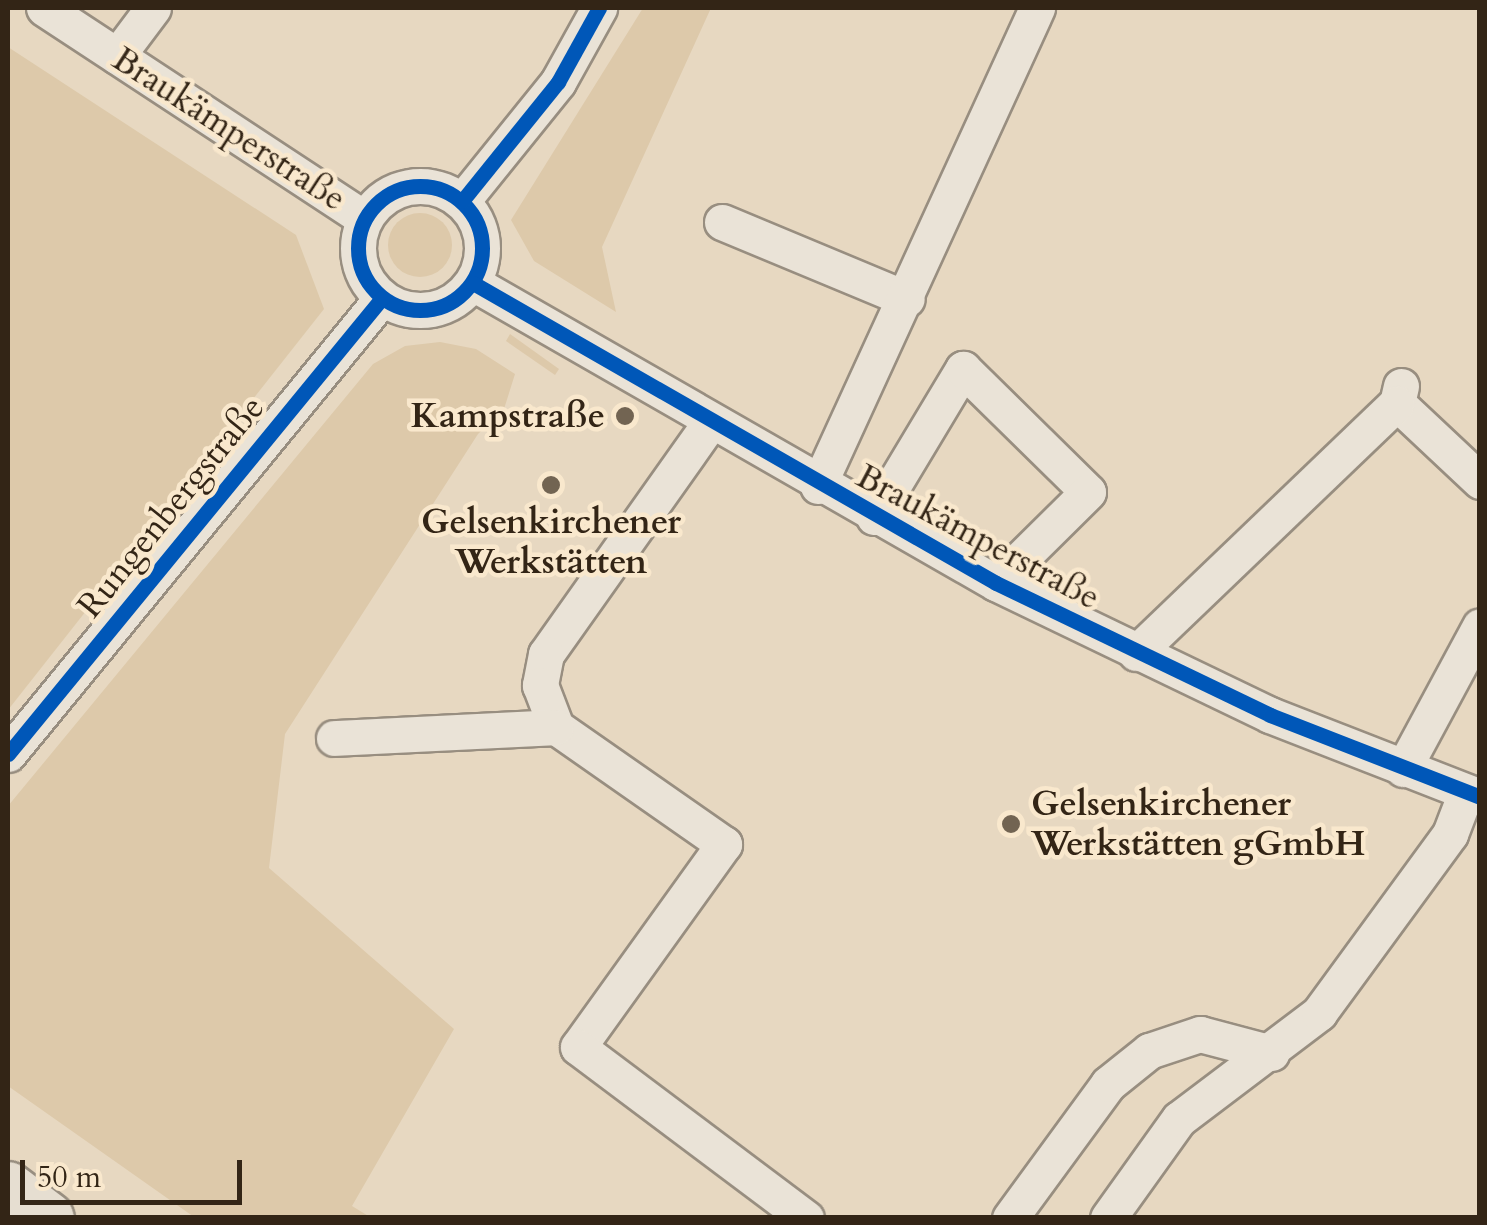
<!DOCTYPE html>
<html>
<head>
<meta charset="utf-8">
<style>
	body { margin:0 }
	#map { position:relative; width:1487px; height:1225px; overflow:hidden; background:#e7d8c1; font-family:Cardo,serif }
	div>[style] { position:absolute }
	.green>* { inset:0; background:#ddc9aa }
	.round { border-radius:50% }
	.roads { filter:drop-shadow(2px 0 #988e80) drop-shadow(-2px 0 #988e80) drop-shadow(0 2px #988e80) drop-shadow(0 -2px #988e80) }
	.minor>* { height:35px; margin:-17.5px; padding:0 17.5px; transform-origin:17.5px; border-radius:17.5px; background:#eae3d7 }
	.minor>.ring { margin:-17.5px; padding:0; box-sizing:content-box; background:none; border:35px solid #eae3d7; border-radius:50% }
	.highway>* { height:50px; margin:-25px; padding:0 25px; transform-origin:25px; border-radius:25px; background:#e6ded1 }
	.cycleway>* { height:15px; margin:-7.5px; padding:0 7.5px; transform-origin:7.5px; border-radius:7.5px; background:#0057b8 }
	.cycleway>.ring { margin:-7.5px; padding:0; box-sizing:content-box; background:none; border:15px solid #0057b8; border-radius:50% }
	.dots>* { width:28px; height:28px; translate:-50% -50%; box-sizing:border-box; border:5px solid #f9e8cd; border-radius:50% }
	span { translate:-50% -50%; white-space:nowrap; text-align:center; line-height:1.15; -webkit-text-stroke:9px #f9e8cd; paint-order:stroke }
	.street-label { font-size:35px; color:#332516 }
	.poi-label { font-size:35px; color:#332516; font-weight:700 }
	.right { translate:-100% -50%; text-align:right }
	.left { translate:0 -50%; text-align:left }
	.frame { position:absolute; inset:0; border:10px solid #332516; pointer-events:none }
	.scale { position:absolute; left:20px; top:1160px; width:222px; height:45px; box-sizing:border-box; border:5px solid #332516; border-top:0; padding-left:12px; font-size:30px; line-height:35px; white-space:nowrap; color:#332516; -webkit-text-stroke:8px #f9e8cd; paint-order:stroke }
</style>
</head>
<body>
<div id="map">
	<div class="green">
		<i style="clip-path:polygon(643px 8px,711px 8px,602px 247px,616px 312px,534px 261px,511px 220px)"></i>
		<i style="clip-path:polygon(8px 47px,296px 235px,324px 309px,8px 710px)"></i>
		<i class="round" style="left:388px;top:213px;width:64px;height:64px"></i>
		<i style="clip-path:polygon(510px 334px,559px 369px,555px 375px,506px 341px)"></i>
		<i style="clip-path:polygon(440px 342px,476px 349px,515px 374px,504px 409px,478px 434px,285px 734px,269px 868px,454px 1029px,352px 1206px,370px 1217px,194px 1217px,8px 1086px,8px 806px,373px 364px,405px 346px)"></i>
	</div>
	<div class="roads">
		<div class="minor">
			<i style="left:44px;top:8px;width:383px;rotate:33.3deg"></i>
			<i style="left:117px;top:56px;width:60px;rotate:-53.1deg"></i>
			<i class="ring" style="left:358px;top:186px;width:89px;height:89px"></i>
			<i style="left:462px;top:201px;width:153px;rotate:-51.1deg"></i>
			<i style="left:558px;top:82px;width:85px;rotate:-61deg"></i>
			<i style="left:722px;top:222px;width:200px;rotate:22.6deg"></i>
			<i style="left:473px;top:283px;width:603px;rotate:29.84deg"></i>
			<i style="left:996px;top:583px;width:304px;rotate:25.7deg"></i>
			<i style="left:1270px;top:715px;width:225px;rotate:21.3deg"></i>
			<i style="left:1401px;top:386px;width:17px;rotate:103deg"></i>
			<i style="left:1397px;top:403px;width:114px;rotate:43.2deg"></i>
			<i style="left:709px;top:424px;width:282px;rotate:125.3deg"></i>
			<i style="left:546px;top:654px;width:32px;rotate:101deg"></i>
			<i style="left:540px;top:685px;width:45px;rotate:69.1deg"></i>
			<i style="left:556px;top:727px;width:205px;rotate:34.9deg"></i>
			<i style="left:724px;top:844px;width:250px;rotate:125.7deg"></i>
			<i style="left:578px;top:1047px;width:285px;rotate:36.9deg"></i>
			<i style="left:818px;top:486px;width:526px;rotate:-65.38deg"></i>
			<i style="left:874px;top:517px;width:173px;rotate:-59deg"></i>
			<i style="left:963px;top:369px;width:175px;rotate:44.5deg"></i>
			<i style="left:1088px;top:492px;width:129px;rotate:135.3deg"></i>
			<i style="left:1136px;top:653px;width:361px;rotate:-43.8deg"></i>
			<i style="left:334px;top:738px;width:222px;rotate:-2.8deg"></i>
			<i style="left:8px;top:754px;width:590px;rotate:-50.64deg"></i>
			<i style="left:1403px;top:769px;width:162px;rotate:-61.7deg"></i>
			<i style="left:1010px;top:1218px;width:166px;rotate:-53.8deg"></i>
			<i style="left:1108px;top:1084px;width:53px;rotate:-38.8deg"></i>
			<i style="left:1149px;top:1051px;width:54px;rotate:-18.4deg"></i>
			<i style="left:1200px;top:1034px;width:74px;rotate:14.8deg"></i>
			<i style="left:1108px;top:1218px;width:122px;rotate:-54.4deg"></i>
			<i style="left:1179px;top:1119px;width:176px;rotate:-37.1deg"></i>
			<i style="left:1319px;top:1013px;width:222px;rotate:-53.8deg"></i>
			<i style="left:1450px;top:834px;width:45px;rotate:-69.1deg"></i>
		</div>
		<div class="highway">
			<i style="left:8px;top:1187px;width:51px;rotate:37.1deg"></i>
		</div>
	</div>
	<div class="cycleway">
		<i class="ring" style="left:358px;top:186px;width:109px;height:109px"></i>
		<i style="left:462px;top:201px;width:153px;rotate:-51.1deg"></i>
		<i style="left:558px;top:82px;width:85px;rotate:-61deg"></i>
		<i style="left:473px;top:283px;width:603px;rotate:29.84deg"></i>
		<i style="left:996px;top:583px;width:304px;rotate:25.7deg"></i>
		<i style="left:1270px;top:715px;width:225px;rotate:21.3deg"></i>
		<i style="left:8px;top:754px;width:590px;rotate:-50.64deg"></i>
	</div>
	<div class="dots">
		<i style="left:625px;top:416px;background:#726452"></i>
		<i style="left:551px;top:485px;background:#726452"></i>
		<i style="left:1011px;top:824px;background:#726452"></i>
	</div>
	<div class="street-label">
		<span style="left:229px;top:129px;rotate:33deg">Braukämperstraße</span>
		<span style="left:171px;top:507px;rotate:-51deg">Rungenbergstraße</span>
		<span style="left:978px;top:537px;rotate:28deg">Braukämperstraße</span>
	</div>
	<div class="poi-label">
		<span class="right" style="left:605px;top:416px">Kampstraße</span>
		<span style="left:551px;top:542px">Gelsenkirchener<br>Werkstätten</span>
		<span class="left" style="left:1031px;top:824px">Gelsenkirchener<br>Werkstätten gGmbH</span>
	</div>
	<div class="frame"></div>
	<div class="scale">50 m</div>
</div>
</body>
</html>
